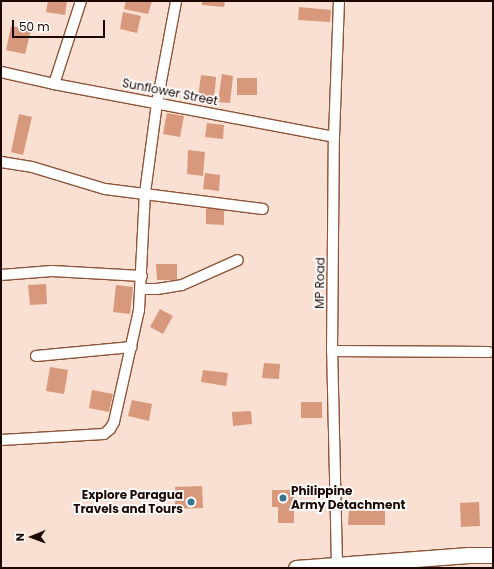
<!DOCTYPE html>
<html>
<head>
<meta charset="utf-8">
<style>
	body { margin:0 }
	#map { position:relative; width:494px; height:569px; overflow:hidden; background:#fadfd3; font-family:Poppins,sans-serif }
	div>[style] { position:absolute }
	.building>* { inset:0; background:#d8987b }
	.roads { filter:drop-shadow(1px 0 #8d5438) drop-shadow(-1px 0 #8d5438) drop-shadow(0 1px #8d5438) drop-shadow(0 -1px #8d5438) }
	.minor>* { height:10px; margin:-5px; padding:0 5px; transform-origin:5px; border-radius:5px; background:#fff }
	.primary>* { height:15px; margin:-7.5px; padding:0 7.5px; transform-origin:7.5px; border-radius:7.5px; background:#fff }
	.dots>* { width:11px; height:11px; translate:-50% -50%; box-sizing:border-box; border:2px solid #fff; border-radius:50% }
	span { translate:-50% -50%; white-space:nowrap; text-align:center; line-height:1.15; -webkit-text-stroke:3.5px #fff; paint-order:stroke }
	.street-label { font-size:12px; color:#1d0701 }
	.poi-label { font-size:12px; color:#1d0701; font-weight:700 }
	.left { translate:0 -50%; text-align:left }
	.right { translate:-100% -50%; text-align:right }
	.frame { position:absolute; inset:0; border:2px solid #1d0701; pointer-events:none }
	.north { position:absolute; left:12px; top:517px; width:40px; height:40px; -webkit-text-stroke:3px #fff; paint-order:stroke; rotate:269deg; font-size:11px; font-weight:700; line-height:16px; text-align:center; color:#1d0701 }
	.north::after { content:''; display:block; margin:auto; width:14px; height:18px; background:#1d0701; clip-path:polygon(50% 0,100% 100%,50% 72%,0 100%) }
	.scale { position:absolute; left:12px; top:20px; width:93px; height:18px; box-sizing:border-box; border:2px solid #1d0701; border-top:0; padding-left:5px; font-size:12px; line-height:14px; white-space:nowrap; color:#1d0701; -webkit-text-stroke:3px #fff; paint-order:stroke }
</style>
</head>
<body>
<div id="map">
	<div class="building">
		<i style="clip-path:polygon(48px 1px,67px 1px,65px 15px,46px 12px)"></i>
		<i style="clip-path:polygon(126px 1px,152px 1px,148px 14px,124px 9px)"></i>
		<i style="clip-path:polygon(202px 1px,225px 1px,224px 7px,202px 5px)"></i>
		<i style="clip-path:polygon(299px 7px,331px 10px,330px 22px,298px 20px)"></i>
		<i style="clip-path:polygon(123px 12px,141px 16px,137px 33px,120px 29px)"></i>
		<i style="clip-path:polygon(11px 26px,31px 30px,25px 54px,6px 50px)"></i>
		<i style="clip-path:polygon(222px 74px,233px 76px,230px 103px,218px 102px)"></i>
		<i style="clip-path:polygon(201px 75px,216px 77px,214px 100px,198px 98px)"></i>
		<i style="clip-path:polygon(237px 78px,257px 78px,257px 95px,237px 95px)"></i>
		<i style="clip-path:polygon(167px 113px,184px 116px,180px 137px,163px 134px)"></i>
		<i style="clip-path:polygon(19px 114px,32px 117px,23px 155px,11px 152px)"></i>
		<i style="clip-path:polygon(207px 123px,224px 125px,223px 139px,205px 137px)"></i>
		<i style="clip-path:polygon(188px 150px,205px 152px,203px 176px,187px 174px)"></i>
		<i style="clip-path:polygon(205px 173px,220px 175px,219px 191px,203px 189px)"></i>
		<i style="clip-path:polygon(206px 207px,224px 207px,224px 225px,206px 224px)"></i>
		<i style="clip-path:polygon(156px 264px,177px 264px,177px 280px,157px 280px)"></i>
		<i style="clip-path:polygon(46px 284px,47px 304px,30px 305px,28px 285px)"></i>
		<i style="clip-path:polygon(116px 285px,133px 287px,130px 314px,113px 312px)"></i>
		<i style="clip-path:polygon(160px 309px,173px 316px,163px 334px,150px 327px)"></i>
		<i style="clip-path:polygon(264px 363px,280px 364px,279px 379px,262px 378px)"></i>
		<i style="clip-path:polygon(50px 367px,68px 370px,64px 394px,46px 391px)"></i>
		<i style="clip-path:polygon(203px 370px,228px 373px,226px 386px,201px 382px)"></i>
		<i style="clip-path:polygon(92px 390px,113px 394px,109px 412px,89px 408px)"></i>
		<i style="clip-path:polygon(132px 400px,152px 404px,149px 421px,128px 416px)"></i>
		<i style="clip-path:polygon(301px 402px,322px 402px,322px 418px,301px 418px)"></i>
		<i style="clip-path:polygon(251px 411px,252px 424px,233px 426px,232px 412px)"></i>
		<i style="clip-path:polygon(202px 486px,203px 508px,175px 509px,175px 487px)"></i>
		<i style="clip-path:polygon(272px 490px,294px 490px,294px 523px,278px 523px,278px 507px,272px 507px)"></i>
		<i style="clip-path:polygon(479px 502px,480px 526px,461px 527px,460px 503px)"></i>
		<i style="clip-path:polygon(349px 509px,385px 510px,385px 525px,348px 525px)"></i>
	</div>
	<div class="roads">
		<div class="minor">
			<i style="left:1px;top:72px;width:54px;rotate:12.8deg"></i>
			<i style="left:54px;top:84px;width:285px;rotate:10.7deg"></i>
			<i style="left:54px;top:84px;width:87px;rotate:-72deg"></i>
			<i style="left:1px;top:162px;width:31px;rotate:9deg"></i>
			<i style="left:32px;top:167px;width:76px;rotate:16.8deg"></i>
			<i style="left:105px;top:189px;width:159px;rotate:7.2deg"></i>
			<i style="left:1px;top:275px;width:51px;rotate:-4.5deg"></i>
			<i style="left:52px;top:271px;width:90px;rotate:3.2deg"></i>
			<i style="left:141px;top:289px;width:16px"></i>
			<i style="left:157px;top:289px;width:25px;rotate:-9deg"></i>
			<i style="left:182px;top:285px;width:61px;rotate:-24.1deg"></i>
			<i style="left:332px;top:351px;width:157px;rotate:0.4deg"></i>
			<i style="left:36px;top:356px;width:96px;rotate:-5.4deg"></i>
			<i style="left:1px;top:440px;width:103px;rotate:-3.3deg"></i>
			<i style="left:104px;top:434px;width:8px;rotate:-40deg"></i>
			<i style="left:110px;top:429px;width:8px;rotate:-60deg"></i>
			<i style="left:114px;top:422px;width:115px;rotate:-77.4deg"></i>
			<i style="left:139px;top:310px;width:117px;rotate:-87.1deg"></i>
			<i style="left:145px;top:193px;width:91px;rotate:-82.4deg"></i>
			<i style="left:157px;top:103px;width:104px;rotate:-79.4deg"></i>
			<i style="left:337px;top:565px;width:214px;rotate:-91.3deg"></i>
			<i style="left:332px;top:351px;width:214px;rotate:-89.5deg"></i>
			<i style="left:334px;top:137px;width:136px;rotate:-87.9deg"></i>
		</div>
		<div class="primary">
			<i style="left:296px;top:568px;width:173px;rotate:-4.3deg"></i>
			<i style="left:469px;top:555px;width:24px"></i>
		</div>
	</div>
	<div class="dots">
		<i style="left:283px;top:498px;background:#38748b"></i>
		<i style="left:191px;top:502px;background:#38748b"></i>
	</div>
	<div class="street-label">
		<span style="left:170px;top:92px;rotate:11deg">Sunflower Street</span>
		<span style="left:320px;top:283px;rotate:-89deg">MP Road</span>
	</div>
	<div class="poi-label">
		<span class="left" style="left:291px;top:498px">Philippine<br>Army Detachment</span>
		<span class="right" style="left:183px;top:502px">Explore Paragua<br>Travels and Tours</span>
	</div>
	<div class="frame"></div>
	<div class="north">N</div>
	<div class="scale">50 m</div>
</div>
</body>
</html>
